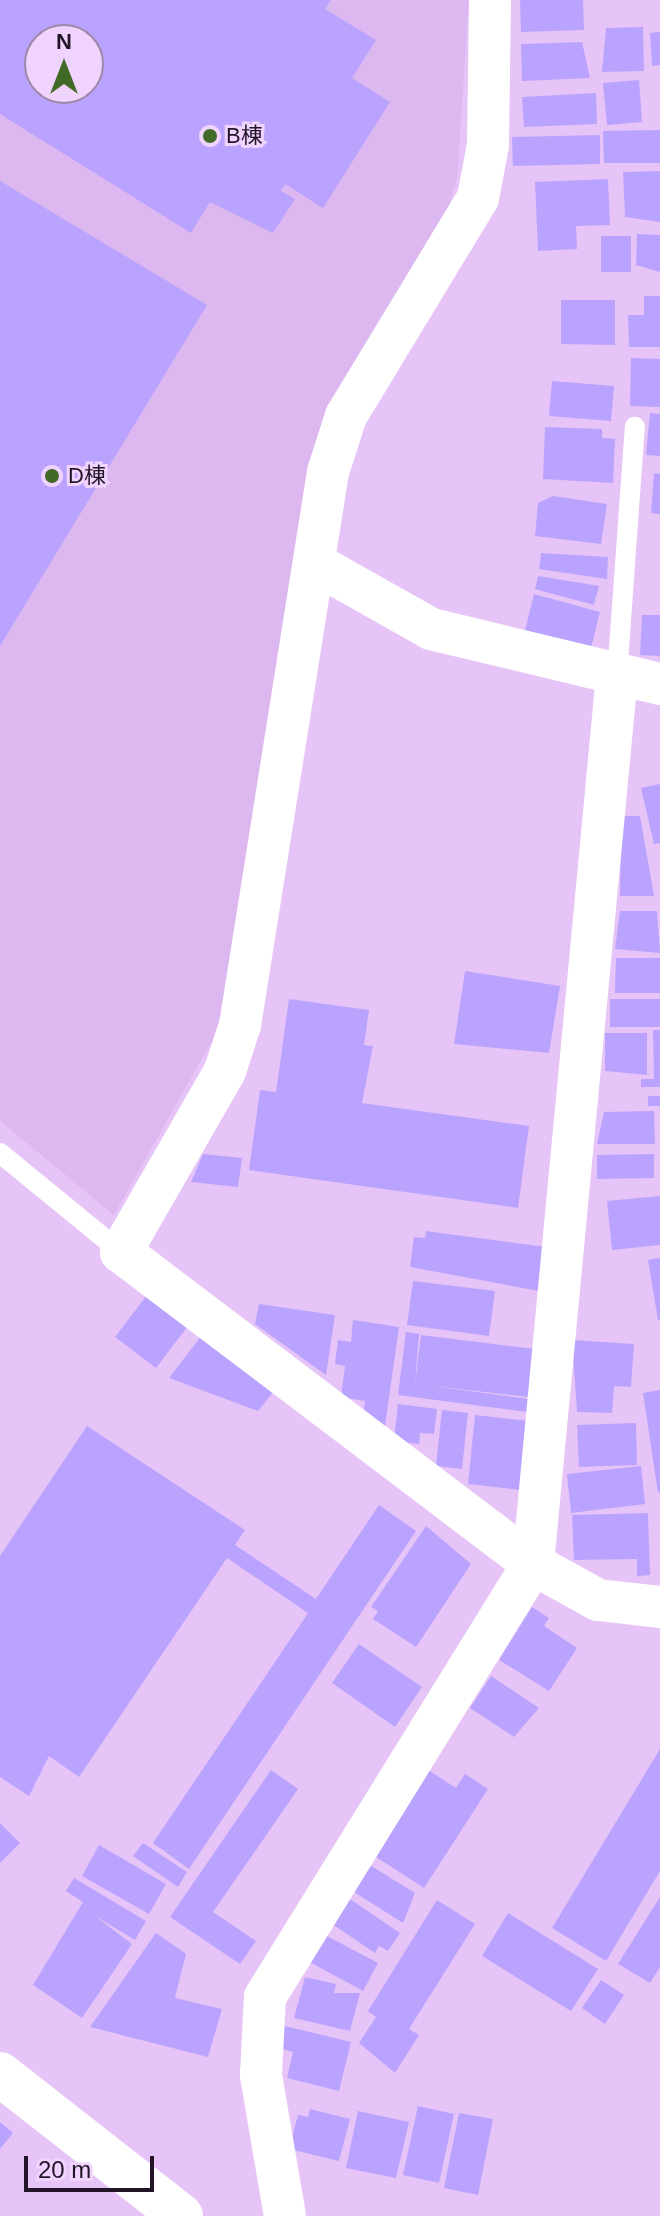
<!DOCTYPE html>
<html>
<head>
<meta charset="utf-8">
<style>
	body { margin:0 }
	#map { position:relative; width:660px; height:2216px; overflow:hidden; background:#e6c4f7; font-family:Arial,"Noto Sans JP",sans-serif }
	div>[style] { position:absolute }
	.built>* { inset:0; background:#ddb7ef }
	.building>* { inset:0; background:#baa3fe }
	.lane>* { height:20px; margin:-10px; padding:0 10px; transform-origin:10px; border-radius:10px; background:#fff }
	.street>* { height:42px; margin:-21px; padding:0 21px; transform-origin:21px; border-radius:21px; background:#fff }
	.highway>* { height:44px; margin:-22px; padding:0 22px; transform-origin:22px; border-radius:22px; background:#fff }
	.dots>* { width:22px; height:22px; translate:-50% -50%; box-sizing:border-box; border:4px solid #f0d4fd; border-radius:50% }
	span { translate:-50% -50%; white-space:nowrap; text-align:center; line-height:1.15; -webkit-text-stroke:6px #f0d4fd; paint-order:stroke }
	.poi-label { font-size:22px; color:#211527 }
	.left { translate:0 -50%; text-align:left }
	.north { position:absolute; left:24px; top:24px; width:80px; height:80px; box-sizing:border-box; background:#f0d4fd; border:2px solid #9d88a7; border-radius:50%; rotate:0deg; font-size:22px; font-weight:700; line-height:32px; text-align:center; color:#211527 }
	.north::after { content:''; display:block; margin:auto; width:28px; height:36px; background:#416a26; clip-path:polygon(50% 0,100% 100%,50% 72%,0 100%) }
	.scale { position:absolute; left:24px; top:2156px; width:130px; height:36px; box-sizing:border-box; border:4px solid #211527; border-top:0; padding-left:10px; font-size:24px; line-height:28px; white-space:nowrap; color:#211527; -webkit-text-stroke:6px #f0d4fd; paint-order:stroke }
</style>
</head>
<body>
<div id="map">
	<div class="built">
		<i style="clip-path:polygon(evenodd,0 0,469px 0,457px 179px,448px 209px,361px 354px,218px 1030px,114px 1215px,0 1121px,0 0,40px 40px,88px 40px,88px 88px,40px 88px,40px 40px)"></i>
	</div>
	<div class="building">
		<i style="clip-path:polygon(evenodd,0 0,331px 0,325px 9px,376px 40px,352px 78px,390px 102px,323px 208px,285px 184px,281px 191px,295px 199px,273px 233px,210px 202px,191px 233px,0 114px,0 0,40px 40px,88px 40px,88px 88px,40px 88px,40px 40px)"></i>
		<i style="clip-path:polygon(520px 0,583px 0,584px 30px,521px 32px)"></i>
		<i style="clip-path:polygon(643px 27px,644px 71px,602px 72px,606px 28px)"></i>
		<i style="clip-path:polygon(660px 32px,660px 65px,652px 66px,650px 33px)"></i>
		<i style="clip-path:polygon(582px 42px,590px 78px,522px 81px,521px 44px)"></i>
		<i style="clip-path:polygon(639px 80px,642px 122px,607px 125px,603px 83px)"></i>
		<i style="clip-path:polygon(596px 93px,597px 124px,524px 127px,522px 97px)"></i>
		<i style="clip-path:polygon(660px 130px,660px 163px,604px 163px,603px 131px)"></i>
		<i style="clip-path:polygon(600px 135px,600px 164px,513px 166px,512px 137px)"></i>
		<i style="clip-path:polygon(660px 171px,660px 222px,625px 217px,623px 172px)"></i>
		<i style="clip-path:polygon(608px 179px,610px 225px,576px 226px,577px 249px,538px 251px,535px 182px)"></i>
		<i style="clip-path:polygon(0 181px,207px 305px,0 646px)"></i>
		<i style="clip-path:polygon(637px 234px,660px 235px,660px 272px,636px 265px)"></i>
		<i style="clip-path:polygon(601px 236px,631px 236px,631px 272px,601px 272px)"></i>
		<i style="clip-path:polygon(644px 296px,660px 296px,660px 347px,629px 347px,628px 315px,644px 315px)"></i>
		<i style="clip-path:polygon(561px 300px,615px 300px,615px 345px,561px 344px)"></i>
		<i style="clip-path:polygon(631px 358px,660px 359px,660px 407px,630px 406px)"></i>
		<i style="clip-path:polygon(552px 381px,614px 386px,611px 421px,549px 416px)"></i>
		<i style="clip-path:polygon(650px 413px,660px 414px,660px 456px,646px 455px)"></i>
		<i style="clip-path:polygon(545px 427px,602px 429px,602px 438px,615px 439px,613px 483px,543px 479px)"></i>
		<i style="clip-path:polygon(654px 473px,660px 474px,660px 514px,651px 513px)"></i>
		<i style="clip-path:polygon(553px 496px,607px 504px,601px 544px,535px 536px,538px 503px)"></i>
		<i style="clip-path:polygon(541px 553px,608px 557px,607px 579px,539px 569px)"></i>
		<i style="clip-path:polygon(538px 576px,599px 586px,594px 605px,535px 589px)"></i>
		<i style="clip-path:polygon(534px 594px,600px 612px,590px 652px,524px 635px)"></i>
		<i style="clip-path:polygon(642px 615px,660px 615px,660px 656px,640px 655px)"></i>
		<i style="clip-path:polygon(660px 784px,660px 843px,654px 844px,641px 788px)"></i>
		<i style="clip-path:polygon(621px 816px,640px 816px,654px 896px,620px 896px)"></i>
		<i style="clip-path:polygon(620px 911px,657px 911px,660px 953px,615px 949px)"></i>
		<i style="clip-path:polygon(616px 958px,660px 958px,660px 993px,615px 993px)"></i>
		<i style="clip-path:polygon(465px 971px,560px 986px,549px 1053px,454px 1044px)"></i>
		<i style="clip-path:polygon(289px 999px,369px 1010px,364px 1045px,373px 1046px,362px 1103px,529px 1126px,518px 1208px,249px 1170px,260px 1090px,276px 1092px)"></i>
		<i style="clip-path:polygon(610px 999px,660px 999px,660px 1027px,610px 1027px)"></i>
		<i style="clip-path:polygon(653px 1030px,660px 1030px,660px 1087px,641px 1087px,641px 1079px,654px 1079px)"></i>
		<i style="clip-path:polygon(605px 1033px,647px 1033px,647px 1075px,605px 1071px)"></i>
		<i style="clip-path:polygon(648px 1096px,660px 1096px,660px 1106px,648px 1106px)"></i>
		<i style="clip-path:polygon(654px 1111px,655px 1144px,597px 1144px,604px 1112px)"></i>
		<i style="clip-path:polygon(203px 1154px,242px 1158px,238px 1187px,191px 1182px)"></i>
		<i style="clip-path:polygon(654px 1154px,654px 1178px,597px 1179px,597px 1155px)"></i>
		<i style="clip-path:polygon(660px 1196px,660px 1245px,612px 1250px,607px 1201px)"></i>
		<i style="clip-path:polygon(426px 1231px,545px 1247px,539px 1291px,410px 1267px,414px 1237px,425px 1238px)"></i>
		<i style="clip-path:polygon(660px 1258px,660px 1320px,658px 1320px,648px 1260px)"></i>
		<i style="clip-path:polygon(413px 1281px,495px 1291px,489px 1336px,407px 1325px)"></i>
		<i style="clip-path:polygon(147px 1295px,188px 1326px,156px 1368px,115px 1337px)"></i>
		<i style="clip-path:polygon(259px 1304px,335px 1315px,326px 1375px,255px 1324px)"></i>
		<i style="clip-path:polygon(353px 1320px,399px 1327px,383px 1440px,362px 1425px,365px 1401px,341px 1397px,345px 1366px,335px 1364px,338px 1340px,351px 1342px)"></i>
		<i style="clip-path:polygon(406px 1332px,419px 1334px,415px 1384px,421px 1335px,535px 1349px,528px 1397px,425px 1385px,529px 1399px,527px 1412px,398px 1395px)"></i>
		<i style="clip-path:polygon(202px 1335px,275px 1390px,258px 1411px,169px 1378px)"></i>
		<i style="clip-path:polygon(572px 1340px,634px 1344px,631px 1387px,614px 1386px,612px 1413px,577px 1412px)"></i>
		<i style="clip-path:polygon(660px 1390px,660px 1492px,658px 1493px,643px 1393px)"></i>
		<i style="clip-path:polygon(398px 1404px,437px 1409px,434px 1434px,420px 1433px,419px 1444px,394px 1441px)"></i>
		<i style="clip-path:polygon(442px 1410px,468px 1413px,462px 1469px,436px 1466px)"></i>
		<i style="clip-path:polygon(475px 1415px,529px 1421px,521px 1490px,468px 1484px)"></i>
		<i style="clip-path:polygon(636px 1423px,637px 1465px,579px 1467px,577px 1425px)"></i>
		<i style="clip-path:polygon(87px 1426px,245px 1530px,235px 1545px,316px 1599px,379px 1505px,416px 1531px,189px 1869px,153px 1843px,308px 1613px,227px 1558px,79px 1777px,49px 1756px,29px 1796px,0 1777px,0 1556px)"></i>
		<i style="clip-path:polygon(641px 1466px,645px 1504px,571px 1513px,567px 1474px)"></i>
		<i style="clip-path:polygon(648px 1513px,650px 1575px,637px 1576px,637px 1559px,574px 1560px,572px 1515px)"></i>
		<i style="clip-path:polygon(426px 1526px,471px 1564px,416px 1647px,373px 1619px,378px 1611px,371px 1607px)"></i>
		<i style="clip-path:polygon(532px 1607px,549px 1618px,544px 1626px,577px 1648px,549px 1691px,499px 1660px)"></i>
		<i style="clip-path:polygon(359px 1644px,422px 1687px,395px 1727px,332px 1683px)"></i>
		<i style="clip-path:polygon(491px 1676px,539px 1708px,514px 1737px,470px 1708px)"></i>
		<i style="clip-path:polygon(660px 1749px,660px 1871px,606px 1961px,552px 1928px)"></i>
		<i style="clip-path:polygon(271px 1770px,298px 1789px,213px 1912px,256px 1941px,240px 1964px,170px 1917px)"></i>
		<i style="clip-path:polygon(428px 1770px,456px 1788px,465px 1774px,488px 1789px,424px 1888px,373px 1855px)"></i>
		<i style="clip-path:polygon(0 1823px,20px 1843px,0 1863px)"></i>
		<i style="clip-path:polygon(143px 1843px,187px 1872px,178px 1887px,133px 1856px)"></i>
		<i style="clip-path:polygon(99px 1845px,166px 1884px,149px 1914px,82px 1876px)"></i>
		<i style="clip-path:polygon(368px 1864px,415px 1893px,403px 1923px,351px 1890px)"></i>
		<i style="clip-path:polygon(74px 1878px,146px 1921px,135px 1940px,95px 1916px,132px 1944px,82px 2018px,33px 1985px,83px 1902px,66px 1891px)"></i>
		<i style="clip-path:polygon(347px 1897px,400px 1933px,388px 1951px,379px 1946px,375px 1953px,329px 1922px)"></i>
		<i style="clip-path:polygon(660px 1897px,660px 1967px,650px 1983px,618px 1964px)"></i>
		<i style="clip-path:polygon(437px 1900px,475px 1924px,409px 2029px,419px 2035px,395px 2073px,359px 2043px,376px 2017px,368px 2011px)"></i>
		<i style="clip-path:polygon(508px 1913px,598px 1969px,571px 2011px,482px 1956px)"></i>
		<i style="clip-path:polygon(156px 1933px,186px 1954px,175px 1998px,222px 2009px,208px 2057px,90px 2027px)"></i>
		<i style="clip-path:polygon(321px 1933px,378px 1963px,363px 1991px,306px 1960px)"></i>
		<i style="clip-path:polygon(305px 1977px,336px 1984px,334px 1993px,360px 1993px,350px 2031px,294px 2018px)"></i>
		<i style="clip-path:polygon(601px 1980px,624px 1995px,605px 2024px,582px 2008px)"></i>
		<i style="clip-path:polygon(285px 2026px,351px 2042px,339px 2091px,287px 2078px,293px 2052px,279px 2048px)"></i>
		<i style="clip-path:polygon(418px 2106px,454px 2114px,439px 2183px,403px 2175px)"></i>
		<i style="clip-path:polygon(310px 2109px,350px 2119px,339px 2161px,289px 2149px,298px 2115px,308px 2117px)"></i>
		<i style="clip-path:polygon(358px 2111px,409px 2122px,396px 2178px,346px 2168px)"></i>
		<i style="clip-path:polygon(459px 2113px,493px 2119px,478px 2195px,444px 2188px)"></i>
		<i style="clip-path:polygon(0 2122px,13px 2133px,0 2149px)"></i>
	</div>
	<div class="lane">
		<i style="left:617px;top:676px;width:250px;rotate:-85.9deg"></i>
		<i style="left:0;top:1153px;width:156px;rotate:39.3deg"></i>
	</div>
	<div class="street">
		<i style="left:490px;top:0;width:145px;rotate:90.8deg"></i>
		<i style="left:488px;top:145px;width:54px;rotate:100.7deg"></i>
		<i style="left:478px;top:198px;width:255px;rotate:121.2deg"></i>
		<i style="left:346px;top:416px;width:59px;rotate:107.8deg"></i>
		<i style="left:328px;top:472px;width:560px;rotate:99.04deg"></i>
		<i style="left:240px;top:1025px;width:48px;rotate:108.1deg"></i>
		<i style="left:225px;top:1071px;width:209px;rotate:119.9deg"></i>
		<i style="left:121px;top:1252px;width:517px;rotate:37.14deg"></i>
		<i style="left:533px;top:1564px;width:74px;rotate:29deg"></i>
		<i style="left:598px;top:1600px;width:62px;rotate:6.4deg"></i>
		<i style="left:314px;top:563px;width:134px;rotate:29.4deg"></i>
		<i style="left:431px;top:629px;width:236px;rotate:13.5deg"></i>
		<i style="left:285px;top:2216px;width:143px;rotate:-99.7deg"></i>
		<i style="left:261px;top:2075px;width:78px;rotate:-87.1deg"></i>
		<i style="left:265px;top:1997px;width:509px;rotate:-58.25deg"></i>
		<i style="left:533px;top:1564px;width:892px;rotate:-84.6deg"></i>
	</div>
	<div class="highway">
		<i style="left:0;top:2074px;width:230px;rotate:38.1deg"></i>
	</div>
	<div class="dots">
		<i style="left:210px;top:136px;background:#416a26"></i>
		<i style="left:52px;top:476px;background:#416a26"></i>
	</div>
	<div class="poi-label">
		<span class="left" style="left:226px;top:136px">B棟</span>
		<span class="left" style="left:68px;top:476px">D棟</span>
	</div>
	<div class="north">N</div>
	<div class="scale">20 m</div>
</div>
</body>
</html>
